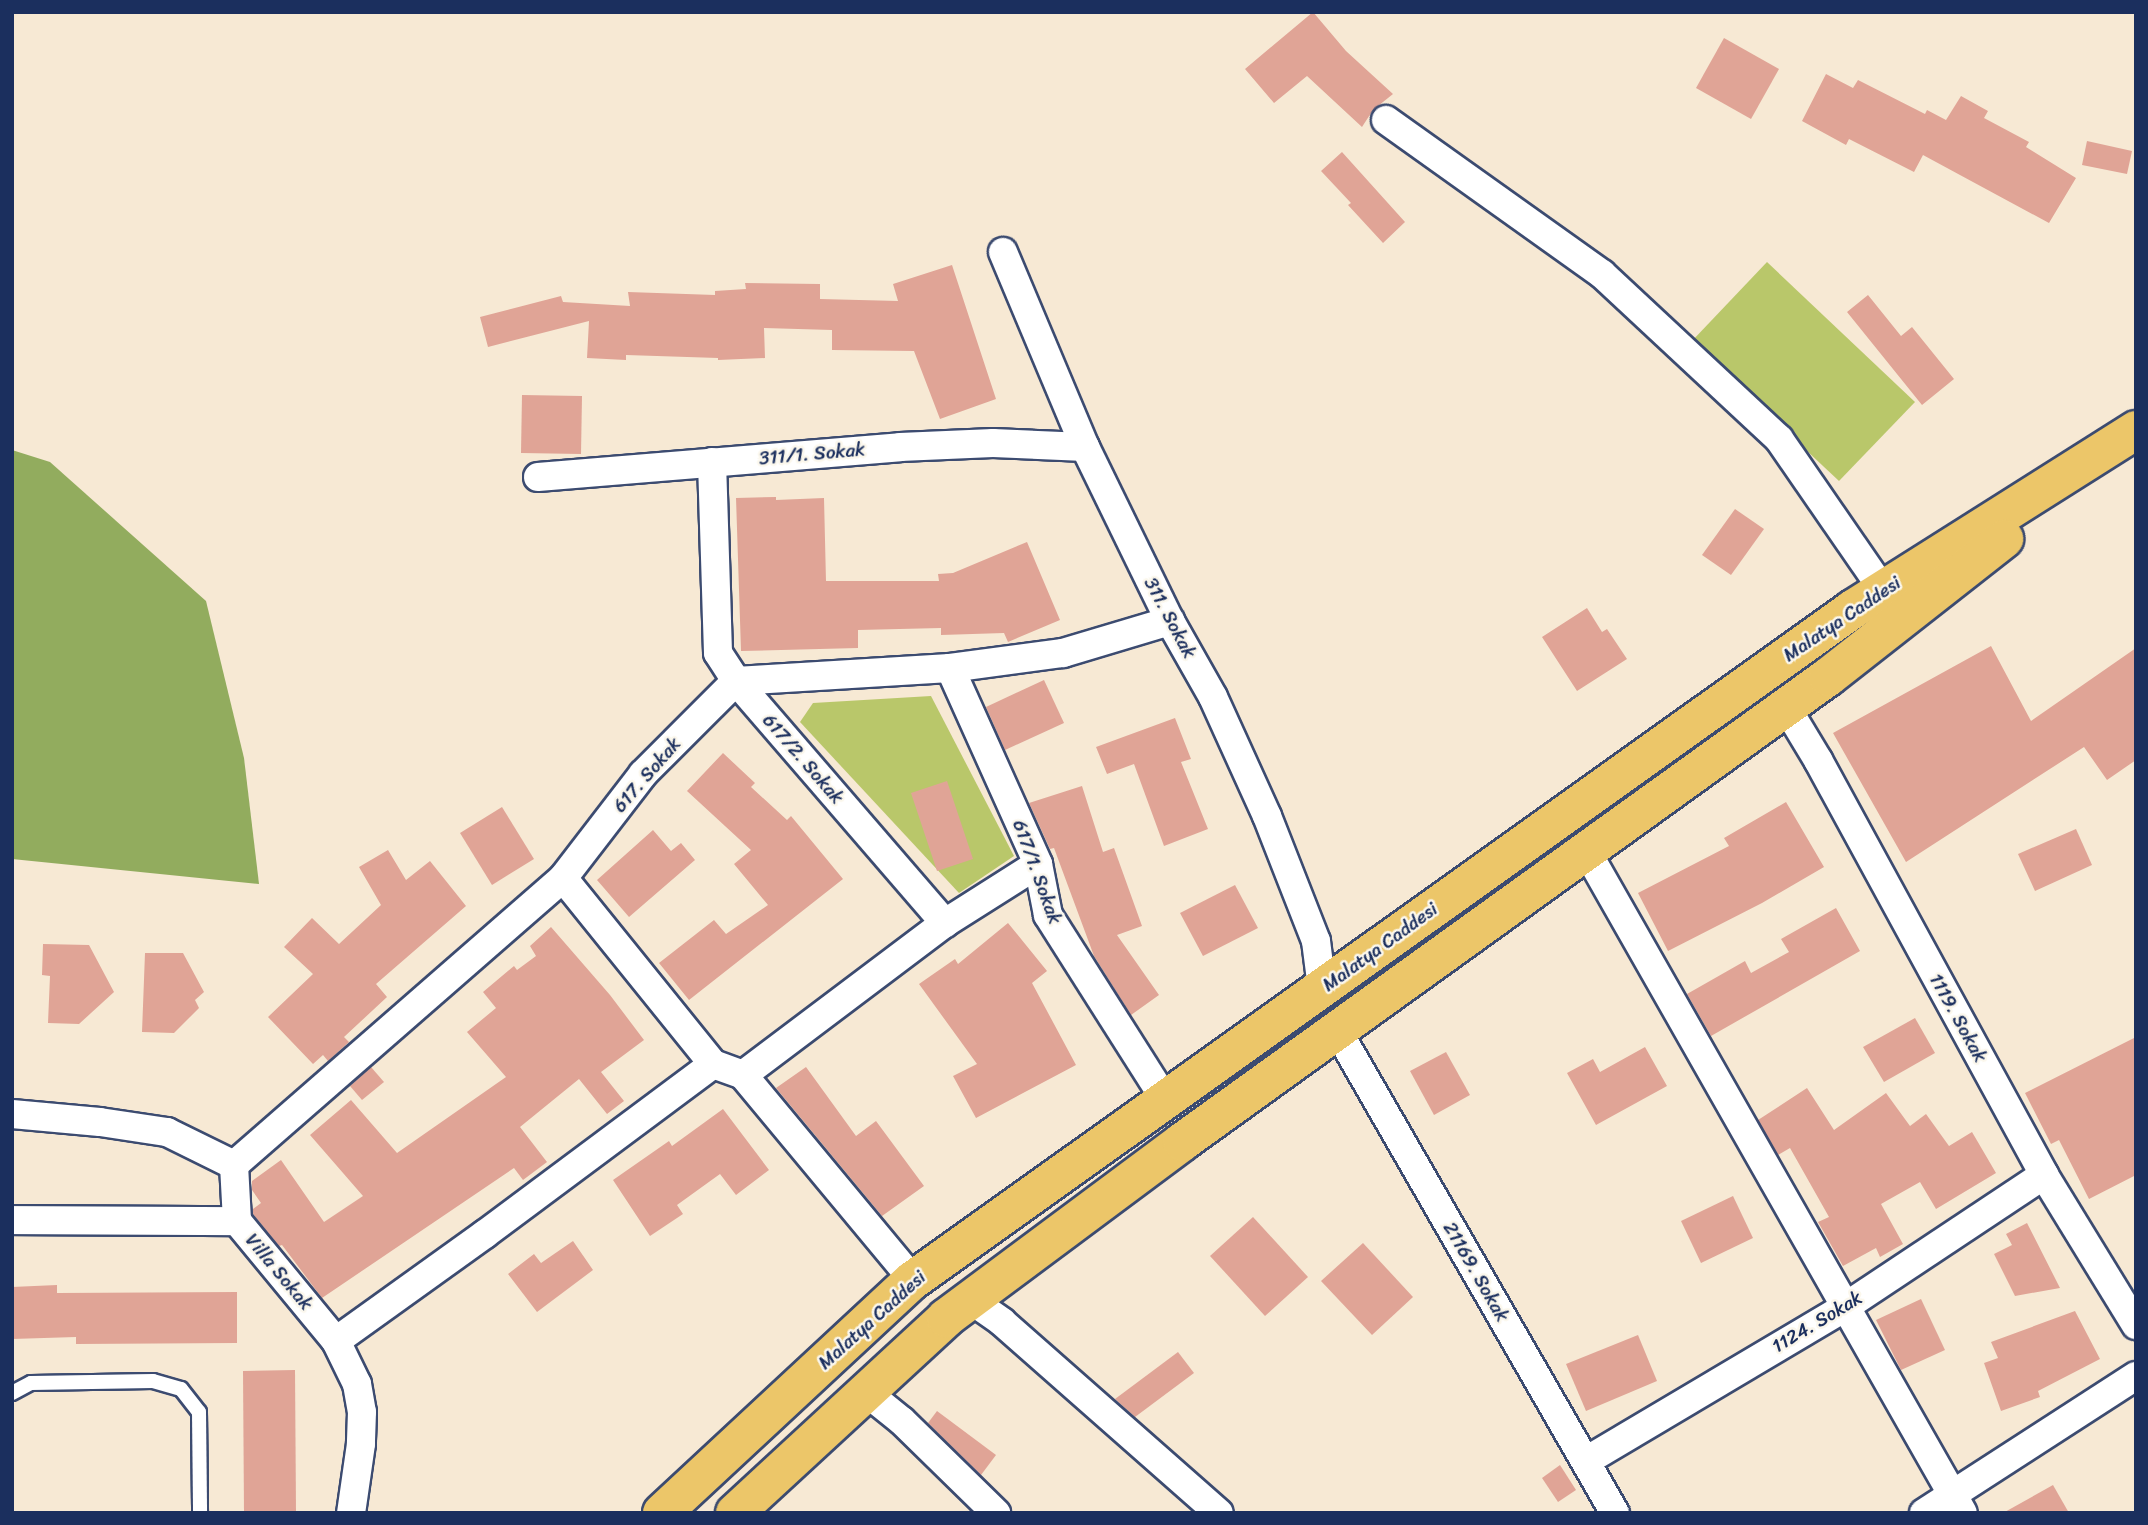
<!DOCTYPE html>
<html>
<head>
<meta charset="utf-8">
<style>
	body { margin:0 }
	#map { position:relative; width:2148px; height:1525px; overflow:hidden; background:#f7e9d4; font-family:Sriracha,sans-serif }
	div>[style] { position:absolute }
	.green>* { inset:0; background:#b9c76a }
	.forest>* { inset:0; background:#92ac5e }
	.building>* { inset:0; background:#e0a496 }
	.roads { filter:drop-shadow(2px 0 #3c4b70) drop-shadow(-2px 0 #3c4b70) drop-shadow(0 2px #3c4b70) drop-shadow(0 -2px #3c4b70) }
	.service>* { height:14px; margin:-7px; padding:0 7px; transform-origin:7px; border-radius:7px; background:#fff }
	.minor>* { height:28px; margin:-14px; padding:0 14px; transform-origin:14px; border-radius:14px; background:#fff }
	.primary>* { height:38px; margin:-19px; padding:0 19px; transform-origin:19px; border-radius:19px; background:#ecc669 }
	span { translate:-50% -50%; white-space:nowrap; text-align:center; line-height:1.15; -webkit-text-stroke:5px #fbf7ec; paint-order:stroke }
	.street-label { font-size:19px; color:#1b2f5e }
	.frame { position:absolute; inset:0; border:14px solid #1b2f5e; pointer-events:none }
</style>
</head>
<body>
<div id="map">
	<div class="green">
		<i style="clip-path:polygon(1767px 262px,1915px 402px,1839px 481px,1691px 342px)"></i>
		<i style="clip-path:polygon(931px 696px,1014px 856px,959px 893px,800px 722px,813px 703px)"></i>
	</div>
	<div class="forest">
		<i style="clip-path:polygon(12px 450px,50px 462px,206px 601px,244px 758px,259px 884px,12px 859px)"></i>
	</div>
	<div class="building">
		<i style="clip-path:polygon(1313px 12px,1346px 51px,1393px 94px,1373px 110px,1362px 127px,1307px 76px,1274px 103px,1245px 69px)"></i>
		<i style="clip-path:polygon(1724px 38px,1779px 69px,1751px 119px,1696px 88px)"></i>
		<i style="clip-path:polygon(1826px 74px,1853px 88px,1858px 80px,1925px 114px,1927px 110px,1946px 120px,1961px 96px,1988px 111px,1984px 118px,2029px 142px,2026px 147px,2076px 178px,2049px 223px,1923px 155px,1914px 172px,1849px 139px,1846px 145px,1802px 121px)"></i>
		<i style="clip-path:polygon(2087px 141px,2132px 151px,2127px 174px,2082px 165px)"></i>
		<i style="clip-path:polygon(1342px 152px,1405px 222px,1383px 243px,1348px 205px,1351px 203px,1321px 171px)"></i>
		<i style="clip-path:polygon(952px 265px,996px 399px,940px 419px,914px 351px,832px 350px,832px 330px,764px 328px,765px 358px,718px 360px,718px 358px,626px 355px,626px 360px,587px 358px,589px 321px,488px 347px,480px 317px,561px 296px,563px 302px,630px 306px,628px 292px,715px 295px,715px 291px,746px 289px,745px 283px,820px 284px,820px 299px,898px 301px,893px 284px)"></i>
		<i style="clip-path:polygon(1868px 295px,1901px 336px,1912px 327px,1954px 379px,1922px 405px,1847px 312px)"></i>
		<i style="clip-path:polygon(522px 395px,582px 396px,581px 454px,521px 453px)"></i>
		<i style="clip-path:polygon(776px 497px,776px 500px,824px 498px,826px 581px,939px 581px,938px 574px,953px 573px,1027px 542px,1060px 620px,1008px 642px,1004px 633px,941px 635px,941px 628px,858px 630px,858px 648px,741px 651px,736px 498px)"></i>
		<i style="clip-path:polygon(1735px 509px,1764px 529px,1731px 575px,1702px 555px)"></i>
		<i style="clip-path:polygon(1587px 608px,1602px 632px,1607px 629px,1627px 659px,1577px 691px,1542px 637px)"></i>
		<i style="clip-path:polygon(1991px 646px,2031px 721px,2136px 648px,2136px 760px,2107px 780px,2084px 747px,1906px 862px,1833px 733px)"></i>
		<i style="clip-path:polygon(1044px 680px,1064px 723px,1005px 750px,986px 707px)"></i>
		<i style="clip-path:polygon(1175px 718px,1191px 759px,1181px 762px,1208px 829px,1164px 846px,1134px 764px,1107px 774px,1096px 747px)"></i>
		<i style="clip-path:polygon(723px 753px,755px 783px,751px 787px,787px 820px,791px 816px,843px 879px,689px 1000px,659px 963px,714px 920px,726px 934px,768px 905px,734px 864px,751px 850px,687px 791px)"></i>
		<i style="clip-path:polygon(947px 781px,973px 859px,937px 871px,911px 793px)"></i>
		<i style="clip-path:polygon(1082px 786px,1103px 852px,1114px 848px,1142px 926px,1117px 935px,1159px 995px,1131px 1015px,1094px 956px,1054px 848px,1050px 849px,1029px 803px)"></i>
		<i style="clip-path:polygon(1786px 802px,1824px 867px,1762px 903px,1668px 951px,1638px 893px,1729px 846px,1724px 838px)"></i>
		<i style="clip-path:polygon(502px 807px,534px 859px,492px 885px,460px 833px)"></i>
		<i style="clip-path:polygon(2076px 829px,2092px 865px,2035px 891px,2018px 854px)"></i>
		<i style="clip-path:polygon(653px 830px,671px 851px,681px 843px,695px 860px,629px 917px,597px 880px)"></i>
		<i style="clip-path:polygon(388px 850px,406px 880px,430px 861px,466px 906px,376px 984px,387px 997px,344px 1037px,349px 1042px,328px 1061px,323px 1055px,313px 1064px,268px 1017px,313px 974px,284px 947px,312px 918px,339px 944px,381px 905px,359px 867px)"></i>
		<i style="clip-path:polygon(1235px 885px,1258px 928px,1203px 956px,1180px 913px)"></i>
		<i style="clip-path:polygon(1836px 908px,1860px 951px,1711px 1036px,1687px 994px,1745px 961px,1751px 973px,1789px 952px,1781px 939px)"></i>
		<i style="clip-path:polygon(1008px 923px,1047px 971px,1032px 983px,1076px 1065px,976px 1118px,953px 1076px,977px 1064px,919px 984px,955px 959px,958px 964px)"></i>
		<i style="clip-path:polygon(551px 927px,610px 995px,644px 1040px,601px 1072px,624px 1101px,607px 1114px,579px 1079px,520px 1127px,547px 1162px,523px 1180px,514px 1168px,322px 1298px,282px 1245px,279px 1246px,253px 1214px,253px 1209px,261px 1203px,252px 1190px,252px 1181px,281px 1160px,324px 1222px,363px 1196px,310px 1135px,351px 1100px,397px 1153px,506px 1077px,467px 1032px,496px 1008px,483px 992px,514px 966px,517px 970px,536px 956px,530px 946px)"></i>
		<i style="clip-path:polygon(43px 944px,89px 945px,114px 992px,79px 1024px,48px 1023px,50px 976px,42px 975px)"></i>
		<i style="clip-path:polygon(145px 953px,183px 953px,204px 992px,195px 1000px,199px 1008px,174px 1033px,142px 1032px)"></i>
		<i style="clip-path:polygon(1915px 1018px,1935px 1053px,1884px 1082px,1863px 1047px)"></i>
		<i style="clip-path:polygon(2136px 1037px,2136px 1175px,2089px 1199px,2059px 1140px,2051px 1144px,2025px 1093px)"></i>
		<i style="clip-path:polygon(1645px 1047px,1667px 1086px,1596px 1125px,1567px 1073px,1593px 1059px,1600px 1072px)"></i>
		<i style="clip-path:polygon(1446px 1052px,1470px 1095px,1434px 1115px,1410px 1071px)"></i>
		<i style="clip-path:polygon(371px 1067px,384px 1082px,362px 1100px,350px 1086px)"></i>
		<i style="clip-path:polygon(806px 1067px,856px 1136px,876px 1121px,924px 1186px,882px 1216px,776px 1088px)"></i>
		<i style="clip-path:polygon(1807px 1088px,1834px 1130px,1886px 1093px,1910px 1126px,1926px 1114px,1949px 1146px,1972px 1132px,1996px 1173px,1936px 1209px,1920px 1182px,1881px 1204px,1903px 1244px,1880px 1257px,1876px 1248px,1843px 1266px,1818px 1222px,1829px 1217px,1790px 1148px,1778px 1155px,1758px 1120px)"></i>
		<i style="clip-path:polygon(723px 1109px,769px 1170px,736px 1195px,720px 1174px,677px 1205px,683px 1214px,650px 1236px,613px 1180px,669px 1141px,672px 1146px)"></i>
		<i style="clip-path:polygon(1733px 1196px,1753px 1238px,1701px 1263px,1681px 1221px)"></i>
		<i style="clip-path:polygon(1253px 1217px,1308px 1277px,1265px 1316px,1210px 1256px)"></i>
		<i style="clip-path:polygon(2027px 1223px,2060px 1288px,2015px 1296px,1994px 1254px,2012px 1245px,2006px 1234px)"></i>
		<i style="clip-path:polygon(573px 1241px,593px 1270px,537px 1312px,508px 1274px,534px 1254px,541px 1263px)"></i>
		<i style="clip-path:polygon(1363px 1243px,1413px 1297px,1372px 1335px,1321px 1281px)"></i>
		<i style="clip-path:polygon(57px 1285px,57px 1293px,237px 1292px,237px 1343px,76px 1344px,76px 1337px,12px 1339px,12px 1287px)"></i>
		<i style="clip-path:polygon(1921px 1299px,1945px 1350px,1901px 1370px,1876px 1320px)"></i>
		<i style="clip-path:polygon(2075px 1311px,2100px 1359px,2038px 1391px,2040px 1397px,2001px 1411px,1984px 1363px,1998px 1358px,1991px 1342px)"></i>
		<i style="clip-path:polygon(1638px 1335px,1657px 1381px,1586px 1411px,1566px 1364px)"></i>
		<i style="clip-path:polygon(1178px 1352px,1194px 1373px,1135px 1417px,1115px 1399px)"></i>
		<i style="clip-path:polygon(295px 1370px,296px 1513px,244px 1513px,243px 1371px)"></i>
		<i style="clip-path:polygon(937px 1411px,996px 1455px,981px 1475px,928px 1423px)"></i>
		<i style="clip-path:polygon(1560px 1465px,1576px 1490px,1558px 1502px,1542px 1478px)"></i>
		<i style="clip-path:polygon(2053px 1485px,2069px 1513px,2003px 1513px)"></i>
	</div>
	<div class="roads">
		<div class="service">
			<i style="left:12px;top:1393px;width:21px;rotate:-28deg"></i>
			<i style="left:31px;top:1383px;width:122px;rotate:-0.9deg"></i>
			<i style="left:153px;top:1381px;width:29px;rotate:16deg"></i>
			<i style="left:181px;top:1389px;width:29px;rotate:52deg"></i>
			<i style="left:199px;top:1412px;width:101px;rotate:89.4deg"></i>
		</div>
		<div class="minor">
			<i style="left:1386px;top:120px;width:265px;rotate:35.5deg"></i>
			<i style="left:1602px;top:274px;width:242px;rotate:43deg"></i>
			<i style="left:1779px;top:439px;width:183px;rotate:55.4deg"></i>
			<i style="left:1003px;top:252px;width:212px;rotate:67.2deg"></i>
			<i style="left:1085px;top:447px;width:194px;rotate:64deg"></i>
			<i style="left:1170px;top:621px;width:87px;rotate:60.5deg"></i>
			<i style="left:1213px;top:697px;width:131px;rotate:65.6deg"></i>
			<i style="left:1267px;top:816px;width:134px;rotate:68.6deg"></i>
			<i style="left:1316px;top:941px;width:47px;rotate:82.7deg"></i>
			<i style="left:712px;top:462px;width:191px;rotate:88.2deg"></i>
			<i style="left:718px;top:653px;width:33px;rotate:57deg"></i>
			<i style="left:736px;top:681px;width:320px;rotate:49.2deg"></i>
			<i style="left:945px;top:923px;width:110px;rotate:-32.4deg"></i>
			<i style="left:538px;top:477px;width:363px;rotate:-4.7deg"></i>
			<i style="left:900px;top:447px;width:93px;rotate:-2.5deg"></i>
			<i style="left:993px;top:443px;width:92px;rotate:2.5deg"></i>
			<i style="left:950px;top:668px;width:215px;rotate:65.8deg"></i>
			<i style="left:1038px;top:864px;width:52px;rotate:78.9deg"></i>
			<i style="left:1048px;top:915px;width:220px;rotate:57.6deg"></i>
			<i style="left:1786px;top:707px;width:62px;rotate:58.9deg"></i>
			<i style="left:1818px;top:760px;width:473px;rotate:61.4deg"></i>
			<i style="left:2044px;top:1175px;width:176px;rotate:58.5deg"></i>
			<i style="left:1587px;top:852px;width:760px;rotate:60.37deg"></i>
			<i style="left:563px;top:878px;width:239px;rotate:51.1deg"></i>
			<i style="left:713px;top:1064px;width:32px;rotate:20deg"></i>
			<i style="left:743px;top:1075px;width:266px;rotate:50.3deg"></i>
			<i style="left:1337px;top:1030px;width:557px;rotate:60.08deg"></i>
			<i style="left:743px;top:1075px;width:253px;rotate:-37deg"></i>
			<i style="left:12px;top:1114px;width:88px;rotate:5.2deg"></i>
			<i style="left:100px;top:1122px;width:68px;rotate:8.5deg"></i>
			<i style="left:167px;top:1132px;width:75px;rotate:26.2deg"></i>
			<i style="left:234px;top:1165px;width:56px;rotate:86.9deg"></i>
			<i style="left:237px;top:1221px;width:156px;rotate:50.5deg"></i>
			<i style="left:336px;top:1341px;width:48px;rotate:64deg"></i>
			<i style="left:357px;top:1384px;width:28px;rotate:80deg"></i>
			<i style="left:362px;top:1412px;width:32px;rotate:92deg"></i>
			<i style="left:361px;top:1444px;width:70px;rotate:98.2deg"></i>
			<i style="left:234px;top:1165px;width:437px;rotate:-41.1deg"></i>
			<i style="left:563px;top:878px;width:131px;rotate:-52.4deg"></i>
			<i style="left:643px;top:774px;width:132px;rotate:-45deg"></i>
			<i style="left:736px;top:681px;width:214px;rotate:-3.5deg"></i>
			<i style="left:950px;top:668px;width:114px;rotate:-7.6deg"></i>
			<i style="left:1063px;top:653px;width:112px;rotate:-16.7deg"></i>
			<i style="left:12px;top:1220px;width:225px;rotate:0.3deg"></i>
			<i style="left:971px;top:1300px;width:38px;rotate:35deg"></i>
			<i style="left:1002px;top:1322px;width:289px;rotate:41.4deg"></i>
			<i style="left:336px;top:1341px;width:183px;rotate:-35.7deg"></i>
			<i style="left:485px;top:1234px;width:284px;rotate:-36.7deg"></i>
			<i style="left:866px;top:1392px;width:46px;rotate:38.9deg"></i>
			<i style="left:902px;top:1421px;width:132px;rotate:44.4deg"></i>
			<i style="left:1586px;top:1461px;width:301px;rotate:-30.7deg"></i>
			<i style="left:1845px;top:1307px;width:239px;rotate:-33.6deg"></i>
			<i style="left:1924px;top:1513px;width:252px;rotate:-32.9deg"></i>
		</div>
		<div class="primary">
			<i style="left:662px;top:1513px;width:342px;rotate:-42.9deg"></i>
			<i style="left:913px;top:1280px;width:1155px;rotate:-35.52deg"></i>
			<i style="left:1853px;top:609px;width:335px;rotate:-32.3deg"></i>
			<i style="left:735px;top:1513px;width:287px;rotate:-42.7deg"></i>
			<i style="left:946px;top:1318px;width:294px;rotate:-36.7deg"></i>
			<i style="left:1182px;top:1142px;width:796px;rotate:-35.75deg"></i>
			<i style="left:1828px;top:677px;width:224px;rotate:-38.1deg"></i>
		</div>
	</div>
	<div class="street-label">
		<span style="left:812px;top:454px;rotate:-5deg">311/1. Sokak</span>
		<span style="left:1170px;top:618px;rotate:62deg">311. Sokak</span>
		<span style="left:1842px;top:619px;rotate:-34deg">Malatya Caddesi</span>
		<span style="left:803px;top:759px;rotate:49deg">617/2. Sokak</span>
		<span style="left:647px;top:775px;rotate:-49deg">617. Sokak</span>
		<span style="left:1037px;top:872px;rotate:70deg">617/1. Sokak</span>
		<span style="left:1380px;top:947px;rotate:-36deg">Malatya Caddesi</span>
		<span style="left:1958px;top:1018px;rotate:61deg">1119. Sokak</span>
		<span style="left:279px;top:1272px;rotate:50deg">Villa Sokak</span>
		<span style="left:1476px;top:1272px;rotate:60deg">21169. Sokak</span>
		<span style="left:872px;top:1320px;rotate:-42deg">Malatya Caddesi</span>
		<span style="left:1817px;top:1322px;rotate:-31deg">1124. Sokak</span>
	</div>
	<div class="frame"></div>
</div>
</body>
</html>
